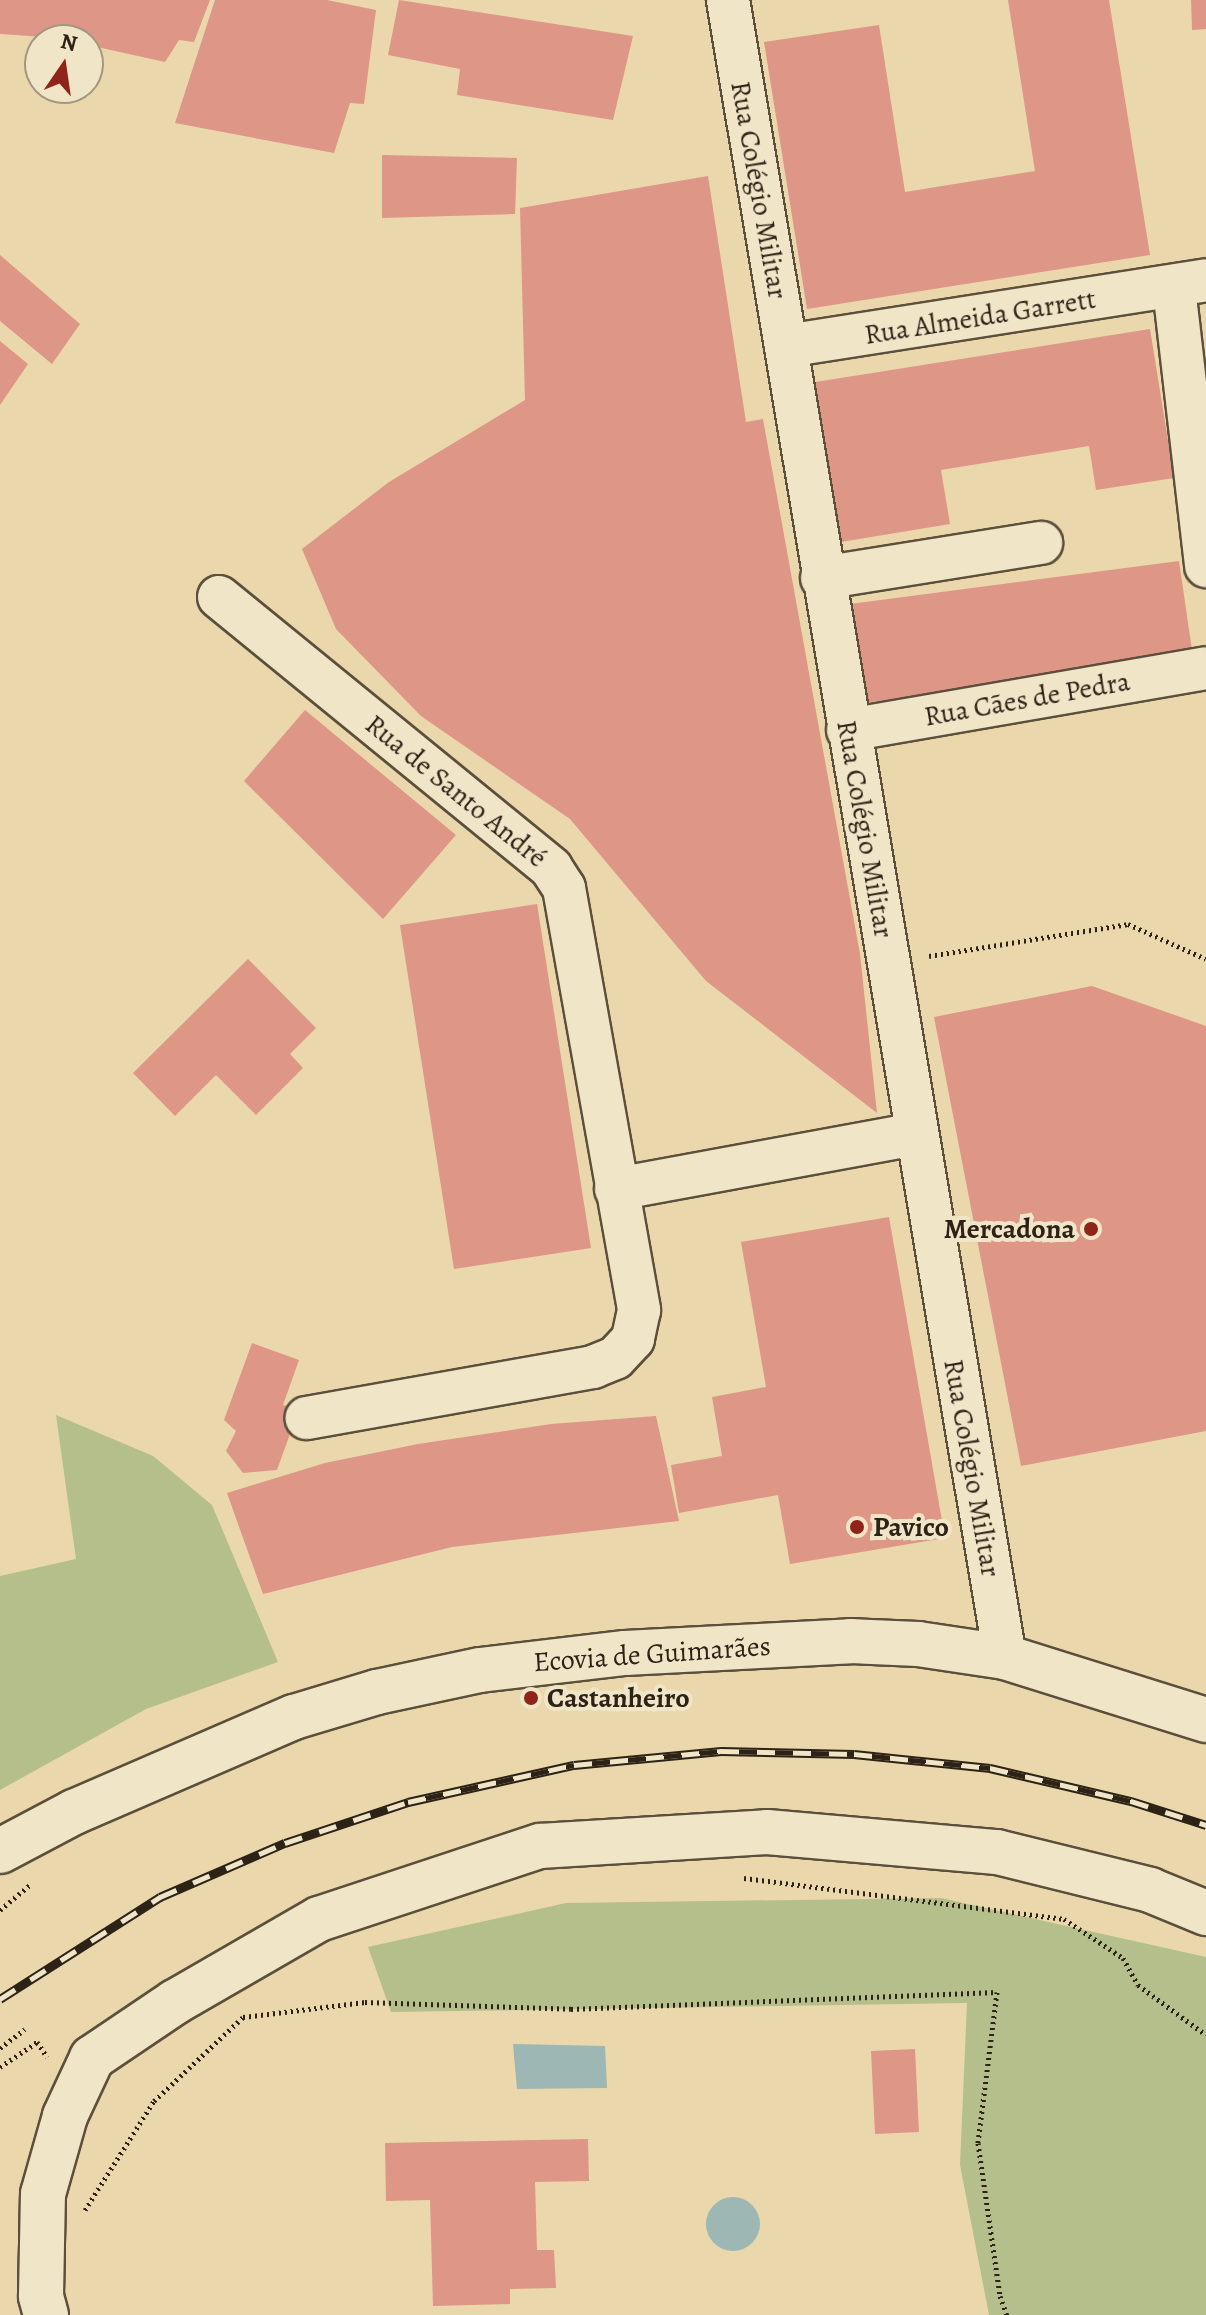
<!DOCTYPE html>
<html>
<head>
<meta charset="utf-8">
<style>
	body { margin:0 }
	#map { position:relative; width:1206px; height:2315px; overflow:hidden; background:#ead7ab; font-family:Alegreya,serif }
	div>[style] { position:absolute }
	.green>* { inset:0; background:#b5bf8b }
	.water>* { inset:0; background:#9db7b5 }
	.round { border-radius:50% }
	.building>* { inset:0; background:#de9687 }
	.path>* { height:5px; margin-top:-2.5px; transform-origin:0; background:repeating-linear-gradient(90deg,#2d2216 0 2px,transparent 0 6px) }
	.roads { filter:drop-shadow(2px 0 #5c4f3b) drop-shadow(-2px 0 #5c4f3b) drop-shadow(0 2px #5c4f3b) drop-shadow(0 -2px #5c4f3b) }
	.minor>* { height:42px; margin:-21px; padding:0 21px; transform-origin:21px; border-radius:21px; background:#f1e5c8 }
	.tertiary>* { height:44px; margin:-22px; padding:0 22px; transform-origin:22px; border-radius:22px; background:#f1e5c8 }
	.secondary>* { height:44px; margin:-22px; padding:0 22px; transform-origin:22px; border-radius:22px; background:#f1e5c8 }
	.rail>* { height:9px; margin-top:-4.5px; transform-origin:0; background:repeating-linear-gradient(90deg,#f1e5c8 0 18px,#2d2216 0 36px); box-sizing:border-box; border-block:2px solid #2d2216 }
	.dots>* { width:22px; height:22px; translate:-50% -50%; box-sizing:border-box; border:4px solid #f1e5c8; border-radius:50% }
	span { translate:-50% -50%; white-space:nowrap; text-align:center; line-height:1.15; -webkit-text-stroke:8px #f1e5c8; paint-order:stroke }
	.street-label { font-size:28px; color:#2d2216 }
	.poi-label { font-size:28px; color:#2d2216; font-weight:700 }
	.right { translate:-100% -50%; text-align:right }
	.left { translate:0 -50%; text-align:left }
	.north { position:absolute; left:24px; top:24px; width:80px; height:80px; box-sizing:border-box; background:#f1e5c8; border:2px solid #a39781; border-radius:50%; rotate:13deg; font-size:22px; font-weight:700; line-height:32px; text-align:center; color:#2d2216 }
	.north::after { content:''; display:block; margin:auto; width:28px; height:36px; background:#8f2418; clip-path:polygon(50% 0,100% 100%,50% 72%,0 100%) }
</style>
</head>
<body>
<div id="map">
	<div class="green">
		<i style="clip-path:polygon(56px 1415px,153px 1456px,212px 1505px,278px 1662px,146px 1709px,0 1790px,0 1576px,76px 1559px)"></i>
		<i style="clip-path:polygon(941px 1898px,1206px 1957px,1206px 2315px,989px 2315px,960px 2165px,967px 2003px,391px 2012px,368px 1947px,566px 1903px)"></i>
	</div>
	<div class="water">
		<i style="clip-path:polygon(513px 2044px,605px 2046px,607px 2088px,517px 2089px)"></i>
		<i class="round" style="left:706px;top:2197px;width:54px;height:54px"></i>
	</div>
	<div class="building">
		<i style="clip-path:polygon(0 0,210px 0,194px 42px,179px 40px,165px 62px,88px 45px,88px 40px,0 34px)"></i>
		<i style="clip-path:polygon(215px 0,327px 0,376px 10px,364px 104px,350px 103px,334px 153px,175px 123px)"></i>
		<i style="clip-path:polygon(399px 0,633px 36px,613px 120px,457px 95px,460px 69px,388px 55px)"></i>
		<i style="clip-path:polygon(1008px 0,1109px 0,1150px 255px,807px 309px,764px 42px,879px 25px,905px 192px,1035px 171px)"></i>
		<i style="clip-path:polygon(1191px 0,1206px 0,1206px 29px,1192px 30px)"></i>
		<i style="clip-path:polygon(382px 155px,517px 158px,515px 214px,382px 218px)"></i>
		<i style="clip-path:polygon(708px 176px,746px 422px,763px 419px,860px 954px,877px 1113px,706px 981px,570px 819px,421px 716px,336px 629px,302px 549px,389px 482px,525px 400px,520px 208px)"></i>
		<i style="clip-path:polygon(0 255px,80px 324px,52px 364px,0 321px)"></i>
		<i style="clip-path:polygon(1150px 329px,1174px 478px,1096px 490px,1089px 446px,941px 470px,950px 524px,835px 543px,809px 383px)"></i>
		<i style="clip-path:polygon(0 341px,28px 364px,0 405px)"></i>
		<i style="clip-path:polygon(1179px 561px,1193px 657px,865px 703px,850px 604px)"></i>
		<i style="clip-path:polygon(305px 710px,456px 835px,383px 919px,244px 781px)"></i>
		<i style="clip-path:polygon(537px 904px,591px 1248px,454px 1269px,400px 925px)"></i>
		<i style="clip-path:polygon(248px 959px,316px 1028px,290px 1054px,303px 1068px,256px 1115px,216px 1075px,175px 1116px,133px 1073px)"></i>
		<i style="clip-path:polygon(1092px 986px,1206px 1026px,1206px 1431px,1021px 1466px,934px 1017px)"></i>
		<i style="clip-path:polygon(889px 1217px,945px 1538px,790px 1564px,778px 1495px,679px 1513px,671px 1465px,722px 1456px,712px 1397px,766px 1387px,741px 1242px)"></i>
		<i style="clip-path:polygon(252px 1343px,299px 1360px,283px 1405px,299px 1409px,277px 1470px,243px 1473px,226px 1451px,236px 1431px,224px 1420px)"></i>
		<i style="clip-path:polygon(656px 1416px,679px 1521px,452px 1547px,263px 1594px,227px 1493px,325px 1463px,418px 1444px,551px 1424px)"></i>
		<i style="clip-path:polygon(915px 2049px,919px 2132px,875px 2134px,871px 2051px)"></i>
		<i style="clip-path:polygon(588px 2139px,589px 2181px,535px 2182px,537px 2250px,554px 2250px,556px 2288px,510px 2289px,510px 2304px,433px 2306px,430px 2200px,386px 2201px,385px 2143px)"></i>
	</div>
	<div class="path">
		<i style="left:929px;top:956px;width:202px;rotate:-9.1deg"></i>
		<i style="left:1128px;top:924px;width:85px;rotate:24.2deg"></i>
		<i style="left:744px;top:1878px;width:323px;rotate:7.3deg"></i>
		<i style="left:1064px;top:1919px;width:71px;rotate:33.5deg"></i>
		<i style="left:1123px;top:1958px;width:31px;rotate:61deg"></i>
		<i style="left:1138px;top:1985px;width:84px;rotate:36.3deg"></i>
		<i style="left:0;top:1910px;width:39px;rotate:-40deg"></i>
		<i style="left:0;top:2048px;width:31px;rotate:-37deg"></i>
		<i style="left:0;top:2067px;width:45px;rotate:-34deg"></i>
		<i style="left:37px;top:2042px;width:18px;rotate:56deg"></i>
		<i style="left:85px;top:2210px;width:129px;rotate:-57.7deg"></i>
		<i style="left:154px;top:2101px;width:122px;rotate:-43.3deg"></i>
		<i style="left:243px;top:2017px;width:123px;rotate:-7deg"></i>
		<i style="left:365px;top:2002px;width:206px;rotate:1.9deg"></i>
		<i style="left:571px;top:2009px;width:426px;rotate:-2.3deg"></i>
		<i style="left:997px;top:1992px;width:152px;rotate:97.2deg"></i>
		<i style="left:978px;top:2143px;width:155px;rotate:81.8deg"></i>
		<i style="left:1000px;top:2296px;width:20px;rotate:70deg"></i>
	</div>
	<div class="roads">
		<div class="minor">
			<i style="left:728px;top:0;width:1680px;rotate:80.51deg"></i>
			<i style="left:1174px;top:288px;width:280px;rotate:83.4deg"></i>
			<i style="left:786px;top:346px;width:425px;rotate:-8.9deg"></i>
			<i style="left:822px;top:578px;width:222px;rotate:-9.1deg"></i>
			<i style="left:219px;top:597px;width:429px;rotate:39.2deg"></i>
			<i style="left:551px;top:868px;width:24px;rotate:57deg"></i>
			<i style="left:564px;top:888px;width:429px;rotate:79.9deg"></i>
			<i style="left:639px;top:1310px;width:30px;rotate:102deg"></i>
			<i style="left:633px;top:1339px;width:26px;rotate:133deg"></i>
			<i style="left:615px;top:1358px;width:24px;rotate:158deg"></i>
			<i style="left:593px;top:1367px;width:291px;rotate:169.9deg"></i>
			<i style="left:848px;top:730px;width:363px;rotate:-9.8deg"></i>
			<i style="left:616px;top:1189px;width:305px;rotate:-10.4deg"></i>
		</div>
		<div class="tertiary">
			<i style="left:0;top:1851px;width:84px;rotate:-27.8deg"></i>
			<i style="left:74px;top:1812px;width:240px;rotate:-23.4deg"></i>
			<i style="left:294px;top:1717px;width:87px;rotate:-16.8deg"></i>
			<i style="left:377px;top:1692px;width:105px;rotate:-12.1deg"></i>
			<i style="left:480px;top:1670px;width:146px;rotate:-6.7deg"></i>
			<i style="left:625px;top:1653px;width:226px;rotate:-3deg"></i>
			<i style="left:851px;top:1641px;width:67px;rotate:2.6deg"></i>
			<i style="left:918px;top:1644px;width:88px;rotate:8.5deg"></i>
			<i style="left:1005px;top:1657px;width:211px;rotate:17.4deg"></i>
		</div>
		<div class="secondary">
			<i style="left:46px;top:2315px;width:20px;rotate:-105deg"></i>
			<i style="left:41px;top:2296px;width:102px;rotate:-88.9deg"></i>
			<i style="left:43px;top:2194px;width:81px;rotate:-74.2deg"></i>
			<i style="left:65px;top:2116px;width:64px;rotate:-65deg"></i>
			<i style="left:92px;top:2058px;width:100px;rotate:-34deg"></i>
			<i style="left:175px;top:2002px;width:166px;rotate:-30deg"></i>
			<i style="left:319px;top:1919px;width:233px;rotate:-18.3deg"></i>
			<i style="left:540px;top:1846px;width:227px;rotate:-3.5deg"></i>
			<i style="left:767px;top:1832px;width:231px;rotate:5deg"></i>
			<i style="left:997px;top:1852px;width:158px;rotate:13.9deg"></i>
			<i style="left:1150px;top:1890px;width:61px;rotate:22.3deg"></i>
		</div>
	</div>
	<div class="rail">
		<i style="left:0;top:1999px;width:190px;rotate:-32.5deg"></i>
		<i style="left:160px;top:1897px;width:136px;rotate:-23.4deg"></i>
		<i style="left:285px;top:1843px;width:130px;rotate:-18.4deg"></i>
		<i style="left:408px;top:1802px;width:170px;rotate:-12.6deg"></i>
		<i style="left:574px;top:1765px;width:148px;rotate:-5.4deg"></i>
		<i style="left:721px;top:1751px;width:133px;rotate:1.3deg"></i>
		<i style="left:854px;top:1754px;width:137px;rotate:5.9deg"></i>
		<i style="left:990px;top:1768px;width:145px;rotate:13.2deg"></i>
		<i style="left:1131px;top:1801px;width:79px;rotate:17.7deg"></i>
	</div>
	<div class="dots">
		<i style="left:1091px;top:1229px;background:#8f2418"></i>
		<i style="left:857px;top:1527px;background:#8f2418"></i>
		<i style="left:531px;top:1698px;background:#8f2418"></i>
	</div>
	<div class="street-label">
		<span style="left:759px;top:190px;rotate:80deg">Rua Colégio Militar</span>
		<span style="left:980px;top:317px;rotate:-9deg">Rua Almeida Garrett</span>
		<span style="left:1027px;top:699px;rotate:-10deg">Rua Cães de Pedra</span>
		<span style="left:456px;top:791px;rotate:39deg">Rua de Santo André</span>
		<span style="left:865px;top:829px;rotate:80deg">Rua Colégio Militar</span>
		<span style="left:972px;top:1468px;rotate:80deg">Rua Colégio Militar</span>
		<span style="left:652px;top:1654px;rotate:-4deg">Ecovia de Guimarães</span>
	</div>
	<div class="poi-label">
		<span class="right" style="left:1075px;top:1229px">Mercadona</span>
		<span class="left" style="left:873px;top:1527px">Pavico</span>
		<span class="left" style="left:547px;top:1698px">Castanheiro</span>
	</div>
	<div class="north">N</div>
</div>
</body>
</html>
